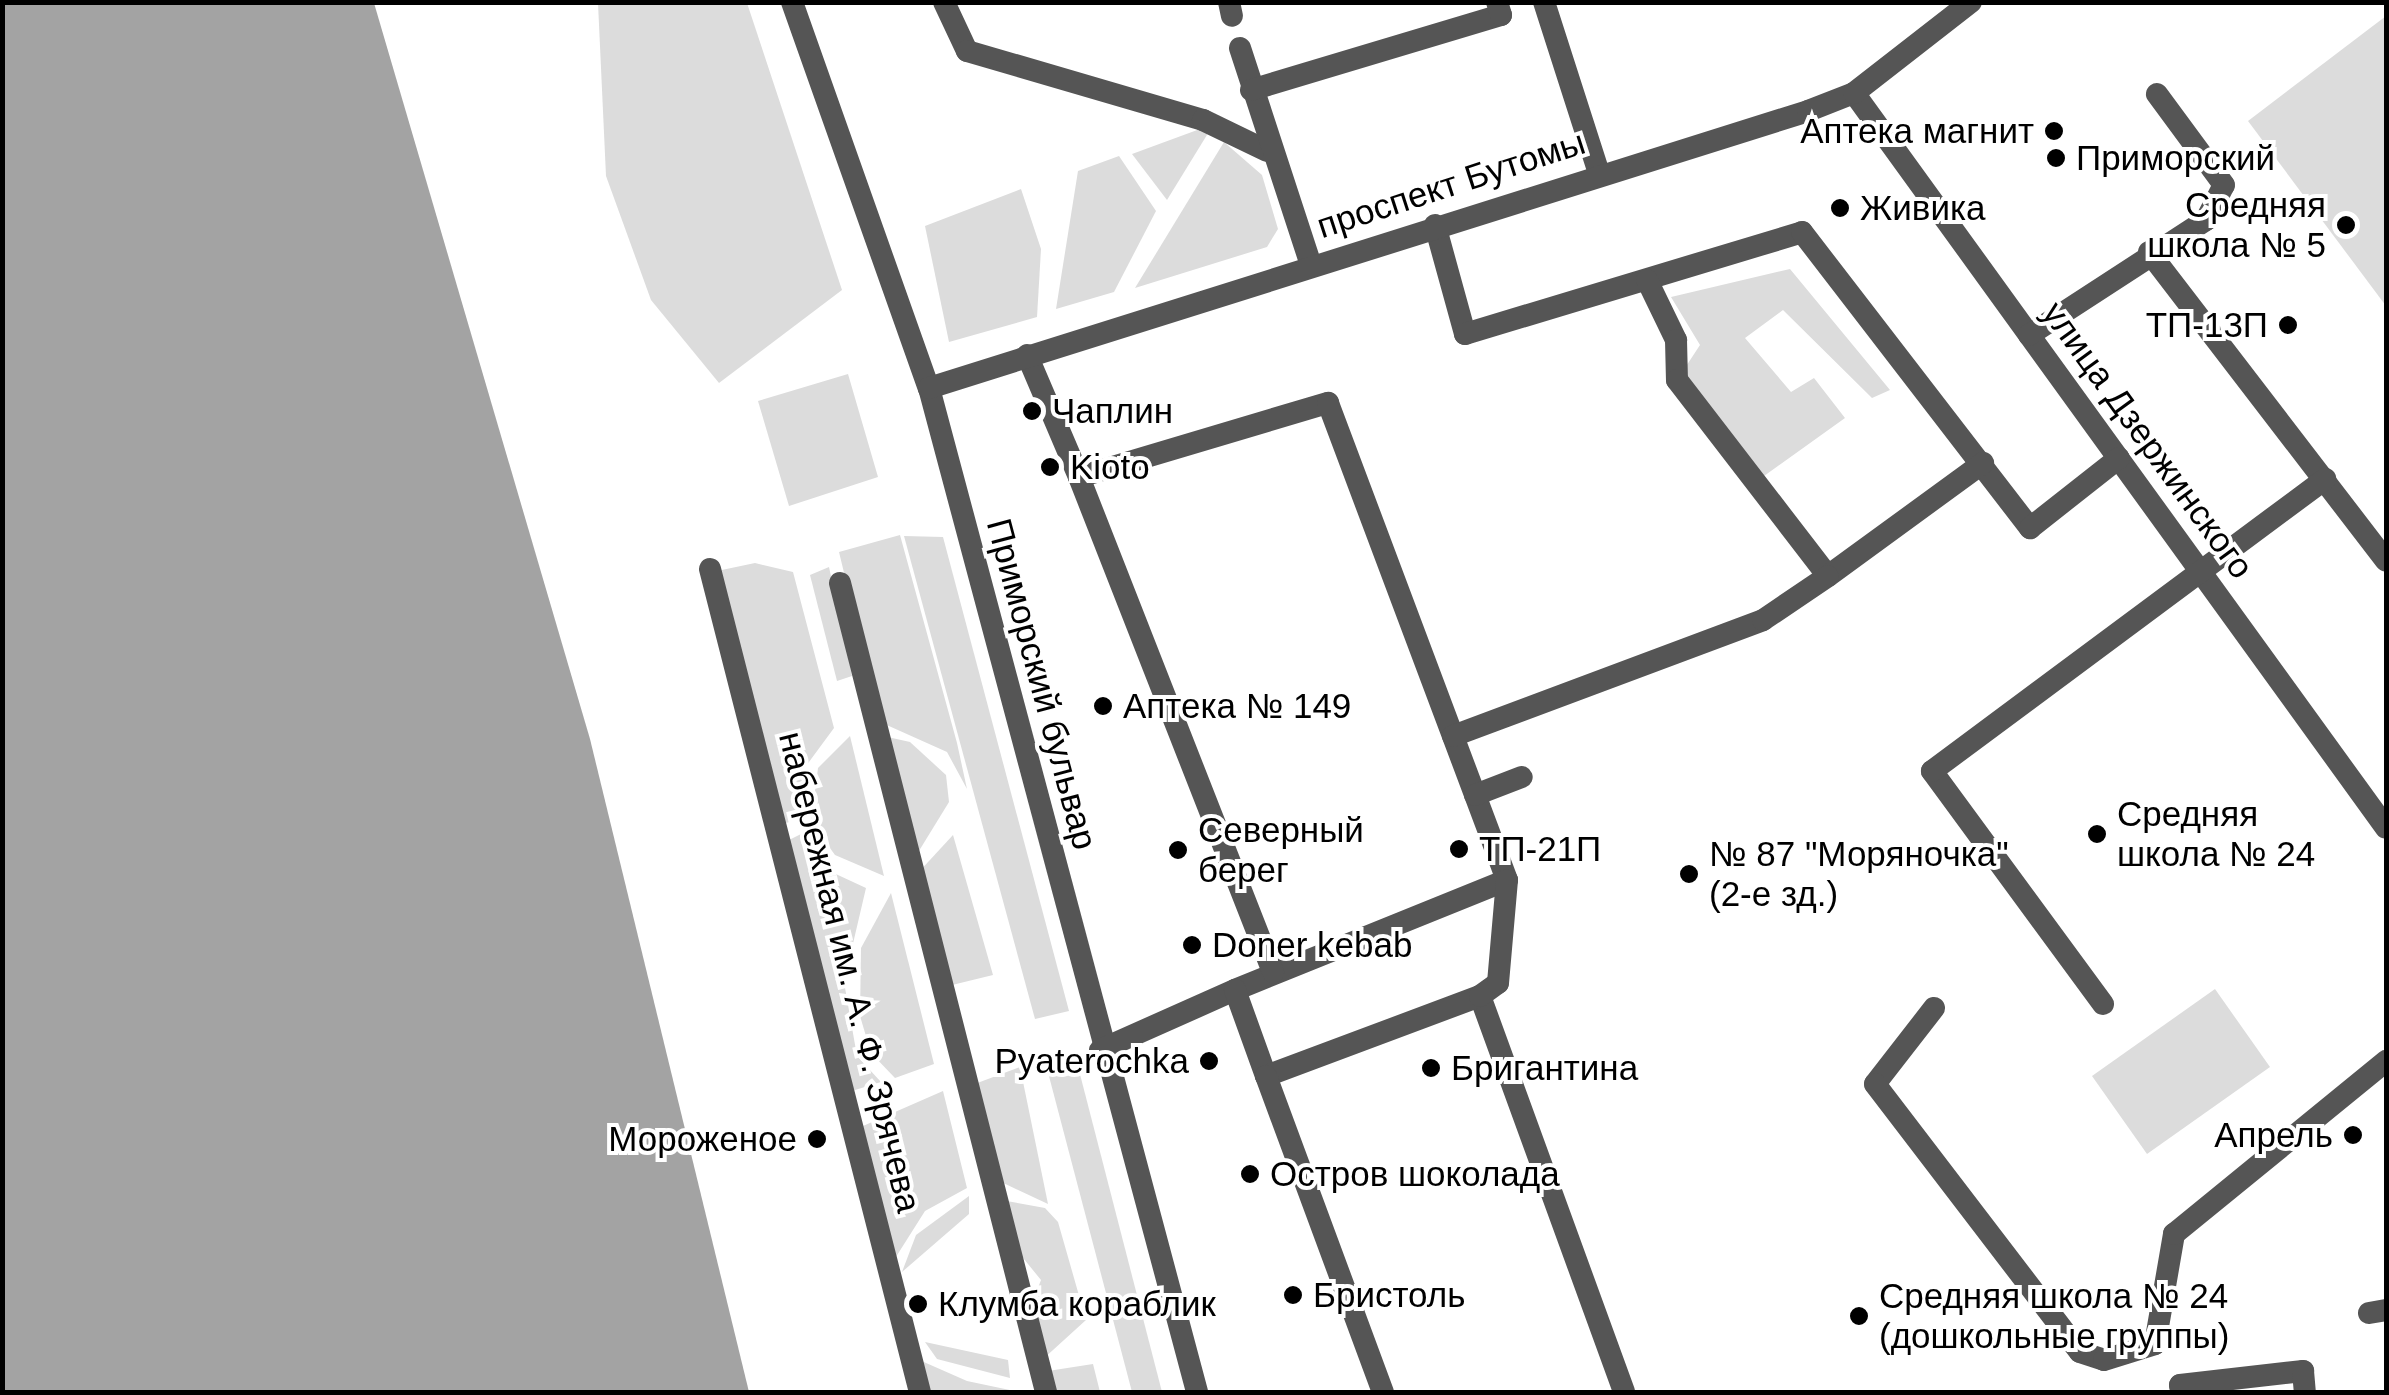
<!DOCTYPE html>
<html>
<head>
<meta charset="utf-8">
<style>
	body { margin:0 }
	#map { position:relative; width:2389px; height:1395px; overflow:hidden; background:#fff; font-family:Helvetica,sans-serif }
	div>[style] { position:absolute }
	.green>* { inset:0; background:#dcdcdc }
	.water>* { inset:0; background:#a3a3a3 }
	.minor>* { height:22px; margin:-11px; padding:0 11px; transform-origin:11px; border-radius:11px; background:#555 }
	.dots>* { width:28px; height:28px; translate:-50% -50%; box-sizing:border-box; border:5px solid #fff; border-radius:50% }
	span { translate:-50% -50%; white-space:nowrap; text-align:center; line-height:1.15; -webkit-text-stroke:8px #fff; paint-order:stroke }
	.poi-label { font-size:35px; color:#000 }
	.right { translate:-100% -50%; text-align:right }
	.left { translate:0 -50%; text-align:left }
	.street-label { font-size:35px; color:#000 }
	.frame { position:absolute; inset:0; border:5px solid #000; pointer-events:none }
</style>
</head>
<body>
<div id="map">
	<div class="green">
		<i style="clip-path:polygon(598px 3px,747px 3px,842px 290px,719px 383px,651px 300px,606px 176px)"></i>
		<i style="clip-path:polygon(2386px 16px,2386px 306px,2248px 121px)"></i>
		<i style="clip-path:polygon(1200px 129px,1210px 130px,1167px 200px,1132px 154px)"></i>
		<i style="clip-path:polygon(1224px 142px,1262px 175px,1278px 229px,1267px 247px,1135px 288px)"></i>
		<i style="clip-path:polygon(1119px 156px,1156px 211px,1114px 292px,1056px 309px,1078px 171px)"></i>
		<i style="clip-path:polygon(1021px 189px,1041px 249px,1037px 317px,949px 342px,925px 226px)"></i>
		<i style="clip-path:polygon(1790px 269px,1890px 390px,1872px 398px,1783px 310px,1745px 338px,1791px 392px,1814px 378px,1845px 418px,1764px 476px,1677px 380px,1700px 345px,1671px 297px)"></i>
		<i style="clip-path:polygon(848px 374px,878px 477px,789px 506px,758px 401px)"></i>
		<i style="clip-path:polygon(900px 535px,957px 743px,967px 789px,947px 752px,880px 722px,839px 552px)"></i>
		<i style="clip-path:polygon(904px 536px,943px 537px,1069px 1011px,1035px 1019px)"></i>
		<i style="clip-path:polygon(755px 563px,793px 572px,834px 728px,806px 766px,797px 820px,782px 824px,717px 571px)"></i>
		<i style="clip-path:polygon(829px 567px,852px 676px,837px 681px,810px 575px)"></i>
		<i style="clip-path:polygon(850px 736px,884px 876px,835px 855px,811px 822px,818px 768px)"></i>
		<i style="clip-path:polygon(883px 736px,910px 742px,946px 775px,949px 802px,914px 859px)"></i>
		<i style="clip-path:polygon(803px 833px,825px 869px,866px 888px,844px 982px,857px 1056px,881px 1082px,842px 1094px,789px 840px)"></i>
		<i style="clip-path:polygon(953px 835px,993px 975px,948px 986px,917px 874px)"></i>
		<i style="clip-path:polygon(891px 893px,934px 1064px,895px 1078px,871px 1053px,860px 1016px,861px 948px)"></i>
		<i style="clip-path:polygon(2215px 989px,2270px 1067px,2147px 1154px,2092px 1076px)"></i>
		<i style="clip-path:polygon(1074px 1051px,1162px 1392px,1132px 1392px,1045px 1061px)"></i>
		<i style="clip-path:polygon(1020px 1067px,1048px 1204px,997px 1180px,972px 1085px)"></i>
		<i style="clip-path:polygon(943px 1091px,967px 1188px,925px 1211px,894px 1260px,863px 1126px)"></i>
		<i style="clip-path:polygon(969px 1196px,969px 1214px,902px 1272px,916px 1235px)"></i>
		<i style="clip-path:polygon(1001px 1200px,1045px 1208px,1058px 1222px,1086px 1320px,1042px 1360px,1029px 1311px,1041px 1280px,1010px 1242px)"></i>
		<i style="clip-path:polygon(925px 1342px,1008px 1360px,1010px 1378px,937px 1359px)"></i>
		<i style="clip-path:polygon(917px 1359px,967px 1381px,1019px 1392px,925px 1392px)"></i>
		<i style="clip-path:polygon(1093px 1364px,1100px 1392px,1054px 1392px,1048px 1371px)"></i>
	</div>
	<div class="water">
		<i style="clip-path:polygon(3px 2px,374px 3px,590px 739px,749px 1392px,3px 1392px)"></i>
	</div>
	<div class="minor">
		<i style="left:792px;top:2px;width:410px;rotate:70.5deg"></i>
		<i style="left:929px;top:388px;width:1039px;rotate:75.05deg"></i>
		<i style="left:944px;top:2px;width:54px;rotate:64.9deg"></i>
		<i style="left:967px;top:51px;width:246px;rotate:16.3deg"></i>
		<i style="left:1203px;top:120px;width:71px;rotate:25.8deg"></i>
		<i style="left:1229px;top:2px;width:14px;rotate:78deg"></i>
		<i style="left:1544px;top:2px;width:180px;rotate:72.2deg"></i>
		<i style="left:1240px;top:48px;width:228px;rotate:71.9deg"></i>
		<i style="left:1251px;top:90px;width:261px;rotate:-16.7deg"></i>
		<i style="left:1501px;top:15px;width:14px;rotate:-107deg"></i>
		<i style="left:1854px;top:93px;width:907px;rotate:54.1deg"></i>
		<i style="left:1435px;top:225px;width:113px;rotate:74.6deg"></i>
		<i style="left:1465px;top:334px;width:352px;rotate:-16.8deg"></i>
		<i style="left:1802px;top:232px;width:374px;rotate:52.4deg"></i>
		<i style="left:2030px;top:528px;width:113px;rotate:-38.2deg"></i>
		<i style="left:2149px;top:252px;width:389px;rotate:52.5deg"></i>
		<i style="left:1647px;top:280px;width:67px;rotate:64.2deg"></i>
		<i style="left:1676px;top:340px;width:40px;rotate:88.6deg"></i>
		<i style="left:1677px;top:380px;width:247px;rotate:52.4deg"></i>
		<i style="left:1828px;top:576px;width:192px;rotate:-36.1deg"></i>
		<i style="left:2029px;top:335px;width:211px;rotate:-33deg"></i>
		<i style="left:2206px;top:220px;width:39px;rotate:-63deg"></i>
		<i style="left:2224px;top:185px;width:113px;rotate:-126.4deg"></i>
		<i style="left:1027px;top:355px;width:133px;rotate:66.9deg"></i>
		<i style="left:1079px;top:477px;width:260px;rotate:-16.6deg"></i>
		<i style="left:1328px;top:403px;width:509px;rotate:69.43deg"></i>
		<i style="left:1507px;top:880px;width:293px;rotate:158deg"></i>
		<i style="left:929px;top:388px;width:922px;rotate:-17.49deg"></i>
		<i style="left:1808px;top:111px;width:49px;rotate:-21.4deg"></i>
		<i style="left:1854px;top:93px;width:148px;rotate:-37.9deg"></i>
		<i style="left:1079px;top:477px;width:532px;rotate:68.6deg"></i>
		<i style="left:710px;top:569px;width:849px;rotate:75.69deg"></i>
		<i style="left:840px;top:583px;width:835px;rotate:75.71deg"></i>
		<i style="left:1453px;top:736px;width:331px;rotate:-20.5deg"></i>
		<i style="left:1763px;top:620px;width:78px;rotate:-34.1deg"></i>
		<i style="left:1475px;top:795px;width:50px;rotate:-21deg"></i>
		<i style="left:1480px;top:996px;width:421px;rotate:70deg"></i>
		<i style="left:2103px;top:1004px;width:289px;rotate:-126.3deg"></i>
		<i style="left:1932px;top:771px;width:490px;rotate:-36.6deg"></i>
		<i style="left:1934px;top:1008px;width:96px;rotate:127.8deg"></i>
		<i style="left:1875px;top:1084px;width:337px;rotate:52.6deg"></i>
		<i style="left:2080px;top:1352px;width:25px;rotate:18deg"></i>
		<i style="left:2104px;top:1360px;width:53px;rotate:-17.4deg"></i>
		<i style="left:2155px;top:1344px;width:112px;rotate:-80.2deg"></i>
		<i style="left:2174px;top:1234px;width:274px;rotate:-39.2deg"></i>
		<i style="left:1100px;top:1050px;width:148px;rotate:-24deg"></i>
		<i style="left:1235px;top:990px;width:91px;rotate:70.2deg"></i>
		<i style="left:1266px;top:1076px;width:228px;rotate:-20.5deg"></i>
		<i style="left:1480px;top:996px;width:22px;rotate:-36deg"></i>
		<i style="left:1498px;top:983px;width:103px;rotate:-85deg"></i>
		<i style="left:1266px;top:1076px;width:337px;rotate:69.7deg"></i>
		<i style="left:2369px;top:1313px;width:17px;rotate:-10deg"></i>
		<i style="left:2181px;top:1392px;width:7px;rotate:-98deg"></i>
		<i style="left:2180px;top:1385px;width:124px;rotate:-6.5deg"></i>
		<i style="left:2303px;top:1371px;width:21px;rotate:85deg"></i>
	</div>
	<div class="dots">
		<i style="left:2054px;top:131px;background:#000"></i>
		<i style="left:2056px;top:158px;background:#000"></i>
		<i style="left:1840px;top:208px;background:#000"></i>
		<i style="left:2346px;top:225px;background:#000"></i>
		<i style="left:2288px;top:325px;background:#000"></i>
		<i style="left:1032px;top:411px;background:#000"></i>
		<i style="left:1050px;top:467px;background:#000"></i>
		<i style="left:1103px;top:706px;background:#000"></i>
		<i style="left:2097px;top:834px;background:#000"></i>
		<i style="left:1459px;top:849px;background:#000"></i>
		<i style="left:1178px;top:850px;background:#000"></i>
		<i style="left:1689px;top:874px;background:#000"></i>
		<i style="left:1192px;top:945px;background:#000"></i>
		<i style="left:1209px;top:1061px;background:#000"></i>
		<i style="left:1431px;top:1068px;background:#000"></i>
		<i style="left:2353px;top:1135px;background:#000"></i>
		<i style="left:817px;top:1139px;background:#000"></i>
		<i style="left:1250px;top:1174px;background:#000"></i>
		<i style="left:1293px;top:1295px;background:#000"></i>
		<i style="left:918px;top:1304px;background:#000"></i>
		<i style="left:1859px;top:1316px;background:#000"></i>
	</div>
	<div class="poi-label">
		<span class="right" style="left:2034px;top:131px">Аптека магнит</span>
		<span class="left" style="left:2076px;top:158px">Приморский</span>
		<span class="right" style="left:2326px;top:225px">Средняя<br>школа № 5</span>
		<span class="left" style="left:1860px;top:208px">Живика</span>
		<span class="right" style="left:2268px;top:325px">ТП-13П</span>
		<span class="left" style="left:1052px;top:411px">Чаплин</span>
		<span class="left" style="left:1070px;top:467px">Kioto</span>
		<span class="left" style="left:1123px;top:706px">Аптека № 149</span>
		<span class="left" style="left:2117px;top:834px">Средняя<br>школа № 24</span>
		<span class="left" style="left:1198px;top:850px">Северный<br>берег</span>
		<span class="left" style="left:1479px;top:849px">ТП-21П</span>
		<span class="left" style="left:1709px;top:874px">№ 87 "Моряночка"<br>(2-е зд.)</span>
		<span class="left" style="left:1212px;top:945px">Doner kebab</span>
		<span class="right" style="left:1189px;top:1061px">Pyaterochka</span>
		<span class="left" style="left:1451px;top:1068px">Бригантина</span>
		<span class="right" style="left:2333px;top:1135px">Апрель</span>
		<span class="right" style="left:797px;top:1139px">Мороженое</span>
		<span class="left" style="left:1270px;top:1174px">Остров шоколада</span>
		<span class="left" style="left:1313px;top:1295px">Бристоль</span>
		<span class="left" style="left:1879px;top:1316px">Средняя школа № 24<br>(дошкольные группы)</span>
		<span class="left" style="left:938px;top:1304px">Клумба кораблик</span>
	</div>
	<div class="street-label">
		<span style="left:1451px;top:184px;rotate:-18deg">проспект Бутомы</span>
		<span style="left:2148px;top:440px;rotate:54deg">улица Дзержинского</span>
		<span style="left:1042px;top:684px;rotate:75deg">Приморский бульвар</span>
		<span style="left:850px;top:972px;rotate:76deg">набережная им. А. Ф. Зрячева</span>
	</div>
	<div class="frame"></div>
</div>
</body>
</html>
